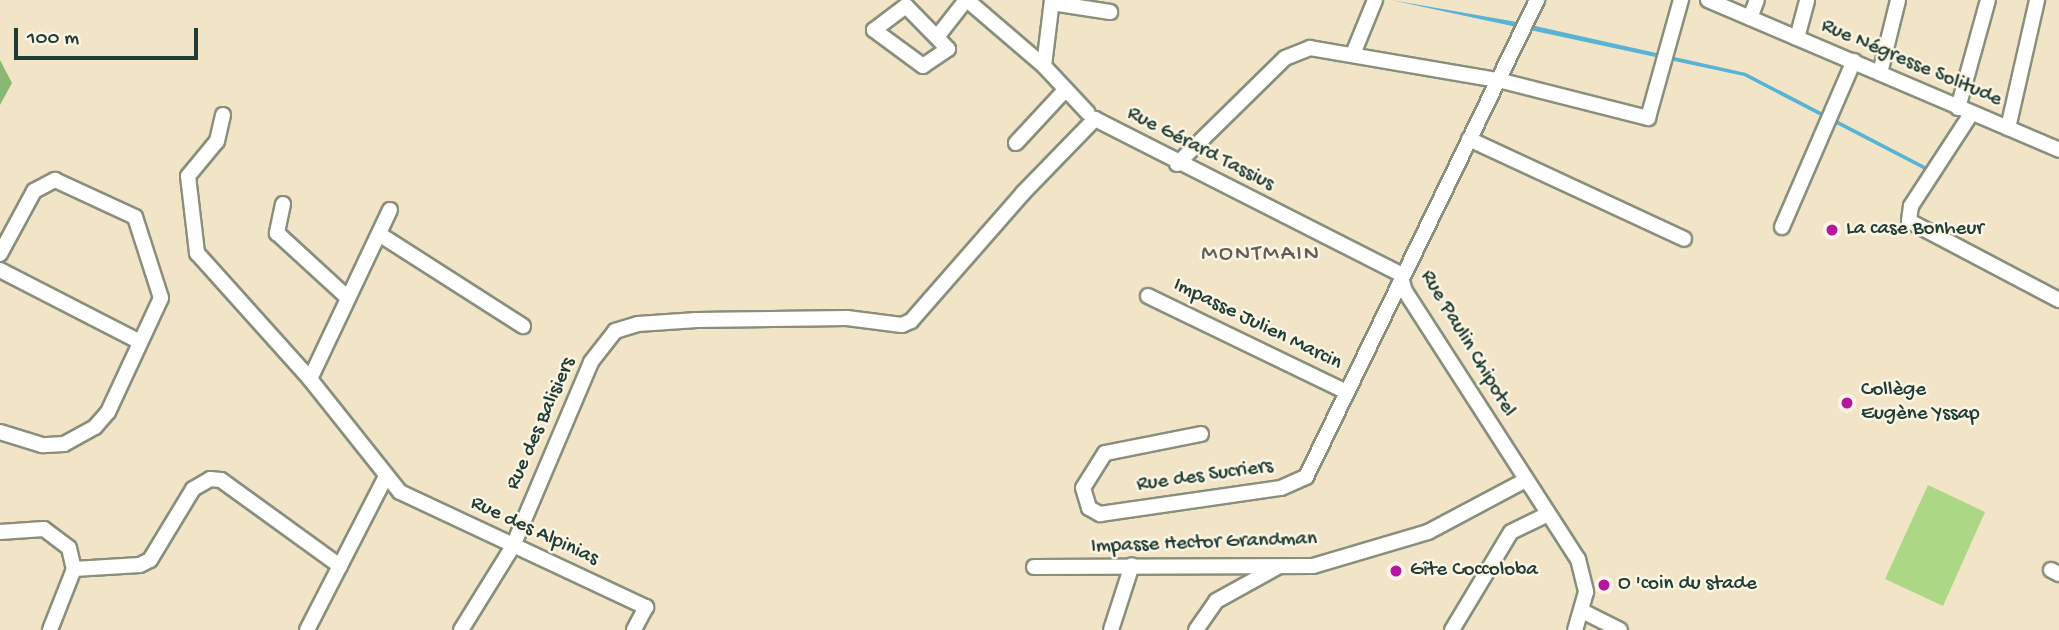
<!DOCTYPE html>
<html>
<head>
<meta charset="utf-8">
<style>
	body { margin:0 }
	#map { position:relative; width:2059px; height:630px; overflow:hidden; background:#f2e4c6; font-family:"Gochi Hand",sans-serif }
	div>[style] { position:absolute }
	.green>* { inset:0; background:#acd885 }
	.forest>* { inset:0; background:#89b872 }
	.water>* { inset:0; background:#59b3d6 }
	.roads { filter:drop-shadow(2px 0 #88907d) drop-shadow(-2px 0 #88907d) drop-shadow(0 2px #88907d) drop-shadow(0 -2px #88907d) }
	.minor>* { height:14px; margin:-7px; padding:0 7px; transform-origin:7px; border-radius:7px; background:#fff }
	.dots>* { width:19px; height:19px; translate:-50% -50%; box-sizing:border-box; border:4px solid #fcf5e5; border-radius:50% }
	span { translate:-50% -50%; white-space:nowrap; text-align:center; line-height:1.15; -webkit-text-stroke:5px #fcf5e5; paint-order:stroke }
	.street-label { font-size:21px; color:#1f3d34 }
	.poi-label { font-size:21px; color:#1f3d34 }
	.left { translate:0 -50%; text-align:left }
	.neighbourhood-label { font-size:23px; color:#625f59; letter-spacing:2px }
	.scale { position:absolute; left:14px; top:28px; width:184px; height:32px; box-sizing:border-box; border:4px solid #1f3d34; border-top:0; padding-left:9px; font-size:21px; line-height:24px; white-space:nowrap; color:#1f3d34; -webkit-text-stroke:5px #fcf5e5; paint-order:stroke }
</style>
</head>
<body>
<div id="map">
	<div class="green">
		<i style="clip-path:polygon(1928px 485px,1985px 512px,1943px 606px,1885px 579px)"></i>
	</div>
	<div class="forest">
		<i style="clip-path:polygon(0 60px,12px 83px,0 105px)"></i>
	</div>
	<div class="water">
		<i style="clip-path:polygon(1391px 0,1517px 22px,1746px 73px,1927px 167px,1925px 170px,1744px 76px)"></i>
	</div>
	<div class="roads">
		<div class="minor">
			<i style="left:967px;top:0;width:101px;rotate:40.6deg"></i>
			<i style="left:1044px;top:66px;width:64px;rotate:46.9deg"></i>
			<i style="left:1708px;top:0;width:382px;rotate:23.1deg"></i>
			<i style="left:1052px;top:3px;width:59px;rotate:8.8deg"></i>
			<i style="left:906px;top:6px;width:60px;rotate:45.7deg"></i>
			<i style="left:948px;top:49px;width:30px;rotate:146deg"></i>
			<i style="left:923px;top:66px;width:61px;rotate:-143.7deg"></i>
			<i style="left:874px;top:30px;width:40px;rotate:-37deg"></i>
			<i style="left:1750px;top:18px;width:19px;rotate:-69deg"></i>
			<i style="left:937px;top:37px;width:47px;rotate:-51.9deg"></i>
			<i style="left:1797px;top:38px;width:39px;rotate:-75deg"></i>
			<i style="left:1353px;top:54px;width:58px;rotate:-67.8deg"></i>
			<i style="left:1044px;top:66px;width:66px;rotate:-83.1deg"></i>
			<i style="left:1880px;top:73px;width:75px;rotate:-76.1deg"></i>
			<i style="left:1958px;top:108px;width:112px;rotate:-74.5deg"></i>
			<i style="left:1971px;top:114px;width:110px;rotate:123.1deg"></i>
			<i style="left:1911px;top:206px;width:15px;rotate:98deg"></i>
			<i style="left:1909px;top:221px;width:170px;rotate:27.8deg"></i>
			<i style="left:223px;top:115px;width:27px;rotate:103deg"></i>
			<i style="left:217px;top:141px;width:45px;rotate:129.6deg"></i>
			<i style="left:188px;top:176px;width:78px;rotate:83.3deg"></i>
			<i style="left:197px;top:253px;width:169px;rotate:48.1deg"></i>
			<i style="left:310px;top:379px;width:144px;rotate:51.5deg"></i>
			<i style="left:400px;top:492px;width:272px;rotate:25.1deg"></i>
			<i style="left:646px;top:607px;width:26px;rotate:118deg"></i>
			<i style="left:2008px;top:128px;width:131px;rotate:-77.2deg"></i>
			<i style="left:1469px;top:139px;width:237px;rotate:24.9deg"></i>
			<i style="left:1016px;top:143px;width:72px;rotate:-47.2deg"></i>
			<i style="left:1177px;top:164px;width:151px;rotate:-44.5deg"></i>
			<i style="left:1285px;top:58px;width:27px;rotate:-22deg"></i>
			<i style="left:1310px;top:48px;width:191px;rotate:9.7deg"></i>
			<i style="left:1498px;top:80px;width:155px;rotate:14.2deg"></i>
			<i style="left:1648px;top:118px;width:123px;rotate:-74.4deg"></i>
			<i style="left:283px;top:204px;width:30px;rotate:102deg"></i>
			<i style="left:277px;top:233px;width:96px;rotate:42.5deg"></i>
			<i style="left:1782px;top:227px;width:181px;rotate:-66.6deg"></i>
			<i style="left:379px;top:234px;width:171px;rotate:32.6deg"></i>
			<i style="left:0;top:254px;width:72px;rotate:-61.6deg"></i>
			<i style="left:34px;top:191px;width:24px;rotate:-28deg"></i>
			<i style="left:55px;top:180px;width:88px;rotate:24.8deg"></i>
			<i style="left:135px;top:217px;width:85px;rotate:72.2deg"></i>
			<i style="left:161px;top:298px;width:126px;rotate:114.9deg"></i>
			<i style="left:108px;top:412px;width:20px;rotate:131deg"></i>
			<i style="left:95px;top:427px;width:35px;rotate:151deg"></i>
			<i style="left:64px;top:444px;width:22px;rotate:177deg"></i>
			<i style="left:42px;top:445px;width:44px;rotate:-162.8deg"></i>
			<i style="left:0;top:270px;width:157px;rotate:27.2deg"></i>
			<i style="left:1400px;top:274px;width:18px;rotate:74deg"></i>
			<i style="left:1405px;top:291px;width:319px;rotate:57.2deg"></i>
			<i style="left:1578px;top:559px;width:34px;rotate:76deg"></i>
			<i style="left:1586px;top:592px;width:40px;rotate:106deg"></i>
			<i style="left:1148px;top:296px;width:221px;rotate:25.8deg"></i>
			<i style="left:310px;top:379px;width:187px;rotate:-64.7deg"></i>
			<i style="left:1201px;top:434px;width:98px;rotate:168.8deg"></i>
			<i style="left:1105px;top:453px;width:41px;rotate:122.2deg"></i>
			<i style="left:1083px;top:488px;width:21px;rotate:73deg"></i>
			<i style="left:1089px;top:508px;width:13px;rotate:29deg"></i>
			<i style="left:1100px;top:514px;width:183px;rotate:-8.2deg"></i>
			<i style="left:1281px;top:488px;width:27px;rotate:-24deg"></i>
			<i style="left:1306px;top:477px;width:530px;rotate:-64.16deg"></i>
			<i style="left:0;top:532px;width:44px;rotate:-3.9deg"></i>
			<i style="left:44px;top:529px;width:31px;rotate:37deg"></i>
			<i style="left:69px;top:548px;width:22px;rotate:77deg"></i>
			<i style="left:74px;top:569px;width:66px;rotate:111.5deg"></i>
			<i style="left:1034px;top:567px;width:279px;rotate:-0.2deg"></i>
			<i style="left:1313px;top:566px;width:120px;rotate:-16.5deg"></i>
			<i style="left:1428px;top:532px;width:111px;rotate:-28deg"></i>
			<i style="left:74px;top:569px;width:66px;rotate:-3.5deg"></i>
			<i style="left:140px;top:565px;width:11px;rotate:-27deg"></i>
			<i style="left:150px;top:560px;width:83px;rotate:-58.8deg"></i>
			<i style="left:193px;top:489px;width:20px;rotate:-30deg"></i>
			<i style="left:210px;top:479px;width:11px;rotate:5deg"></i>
			<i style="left:221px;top:480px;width:147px;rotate:35.9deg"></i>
			<i style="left:2051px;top:570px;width:9px;rotate:27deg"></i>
			<i style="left:1584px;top:612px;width:40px;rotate:26.6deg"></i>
			<i style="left:307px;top:630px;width:171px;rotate:-62.8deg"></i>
			<i style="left:461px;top:630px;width:99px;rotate:-58.2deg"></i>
			<i style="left:513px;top:546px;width:200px;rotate:-67deg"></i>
			<i style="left:591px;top:362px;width:39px;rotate:-52deg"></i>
			<i style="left:615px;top:331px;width:24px;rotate:-17deg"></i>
			<i style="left:638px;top:324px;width:59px;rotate:-3.9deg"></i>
			<i style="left:697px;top:320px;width:150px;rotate:-0.8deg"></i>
			<i style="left:847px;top:318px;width:55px;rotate:7.3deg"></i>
			<i style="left:902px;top:325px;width:10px;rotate:-24deg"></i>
			<i style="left:911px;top:321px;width:169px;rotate:-48.8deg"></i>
			<i style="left:1022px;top:194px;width:105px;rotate:-45.8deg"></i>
			<i style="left:1095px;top:119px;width:342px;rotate:26.9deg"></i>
			<i style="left:1111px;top:630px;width:68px;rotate:-72.1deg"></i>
			<i style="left:1196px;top:630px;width:35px;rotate:-55deg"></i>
			<i style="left:1216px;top:601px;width:68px;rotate:-28.8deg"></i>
			<i style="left:1452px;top:630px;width:114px;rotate:-59deg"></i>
			<i style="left:1511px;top:532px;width:41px;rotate:-25.9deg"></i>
		</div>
	</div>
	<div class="dots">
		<i style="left:1832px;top:230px;background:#b5179e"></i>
		<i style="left:1847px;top:403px;background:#b5179e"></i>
		<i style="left:1396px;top:571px;background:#b5179e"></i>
		<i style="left:1604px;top:585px;background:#b5179e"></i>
	</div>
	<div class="street-label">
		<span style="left:1911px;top:64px;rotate:23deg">Rue Négresse Solitude</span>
		<span style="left:1200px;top:150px;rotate:27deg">Rue Gérard Tassius</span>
		<span style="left:1257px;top:325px;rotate:26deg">Impasse Julien Marcin</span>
		<span style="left:1467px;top:344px;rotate:59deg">Rue Paulin Chipotel</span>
		<span style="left:542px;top:424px;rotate:-66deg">Rue des Balisiers</span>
		<span style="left:1205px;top:477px;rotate:-8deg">Rue des Sucriers</span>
		<span style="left:534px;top:532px;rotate:25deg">Rue des Alpinias</span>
		<span style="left:1204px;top:544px;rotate:-2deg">Impasse Hector Grandman</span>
	</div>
	<div class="poi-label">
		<span class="left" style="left:1846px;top:230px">La case Bonheur</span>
		<span class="left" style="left:1861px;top:403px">Collège<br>Eugène Yssap</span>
		<span class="left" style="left:1410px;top:571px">Gîte Coccoloba</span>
		<span class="left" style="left:1618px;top:585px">O 'coin du stade</span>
	</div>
	<div class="neighbourhood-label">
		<span style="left:1261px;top:255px">MONTMAIN</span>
	</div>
	<div class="scale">100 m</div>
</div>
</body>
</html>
